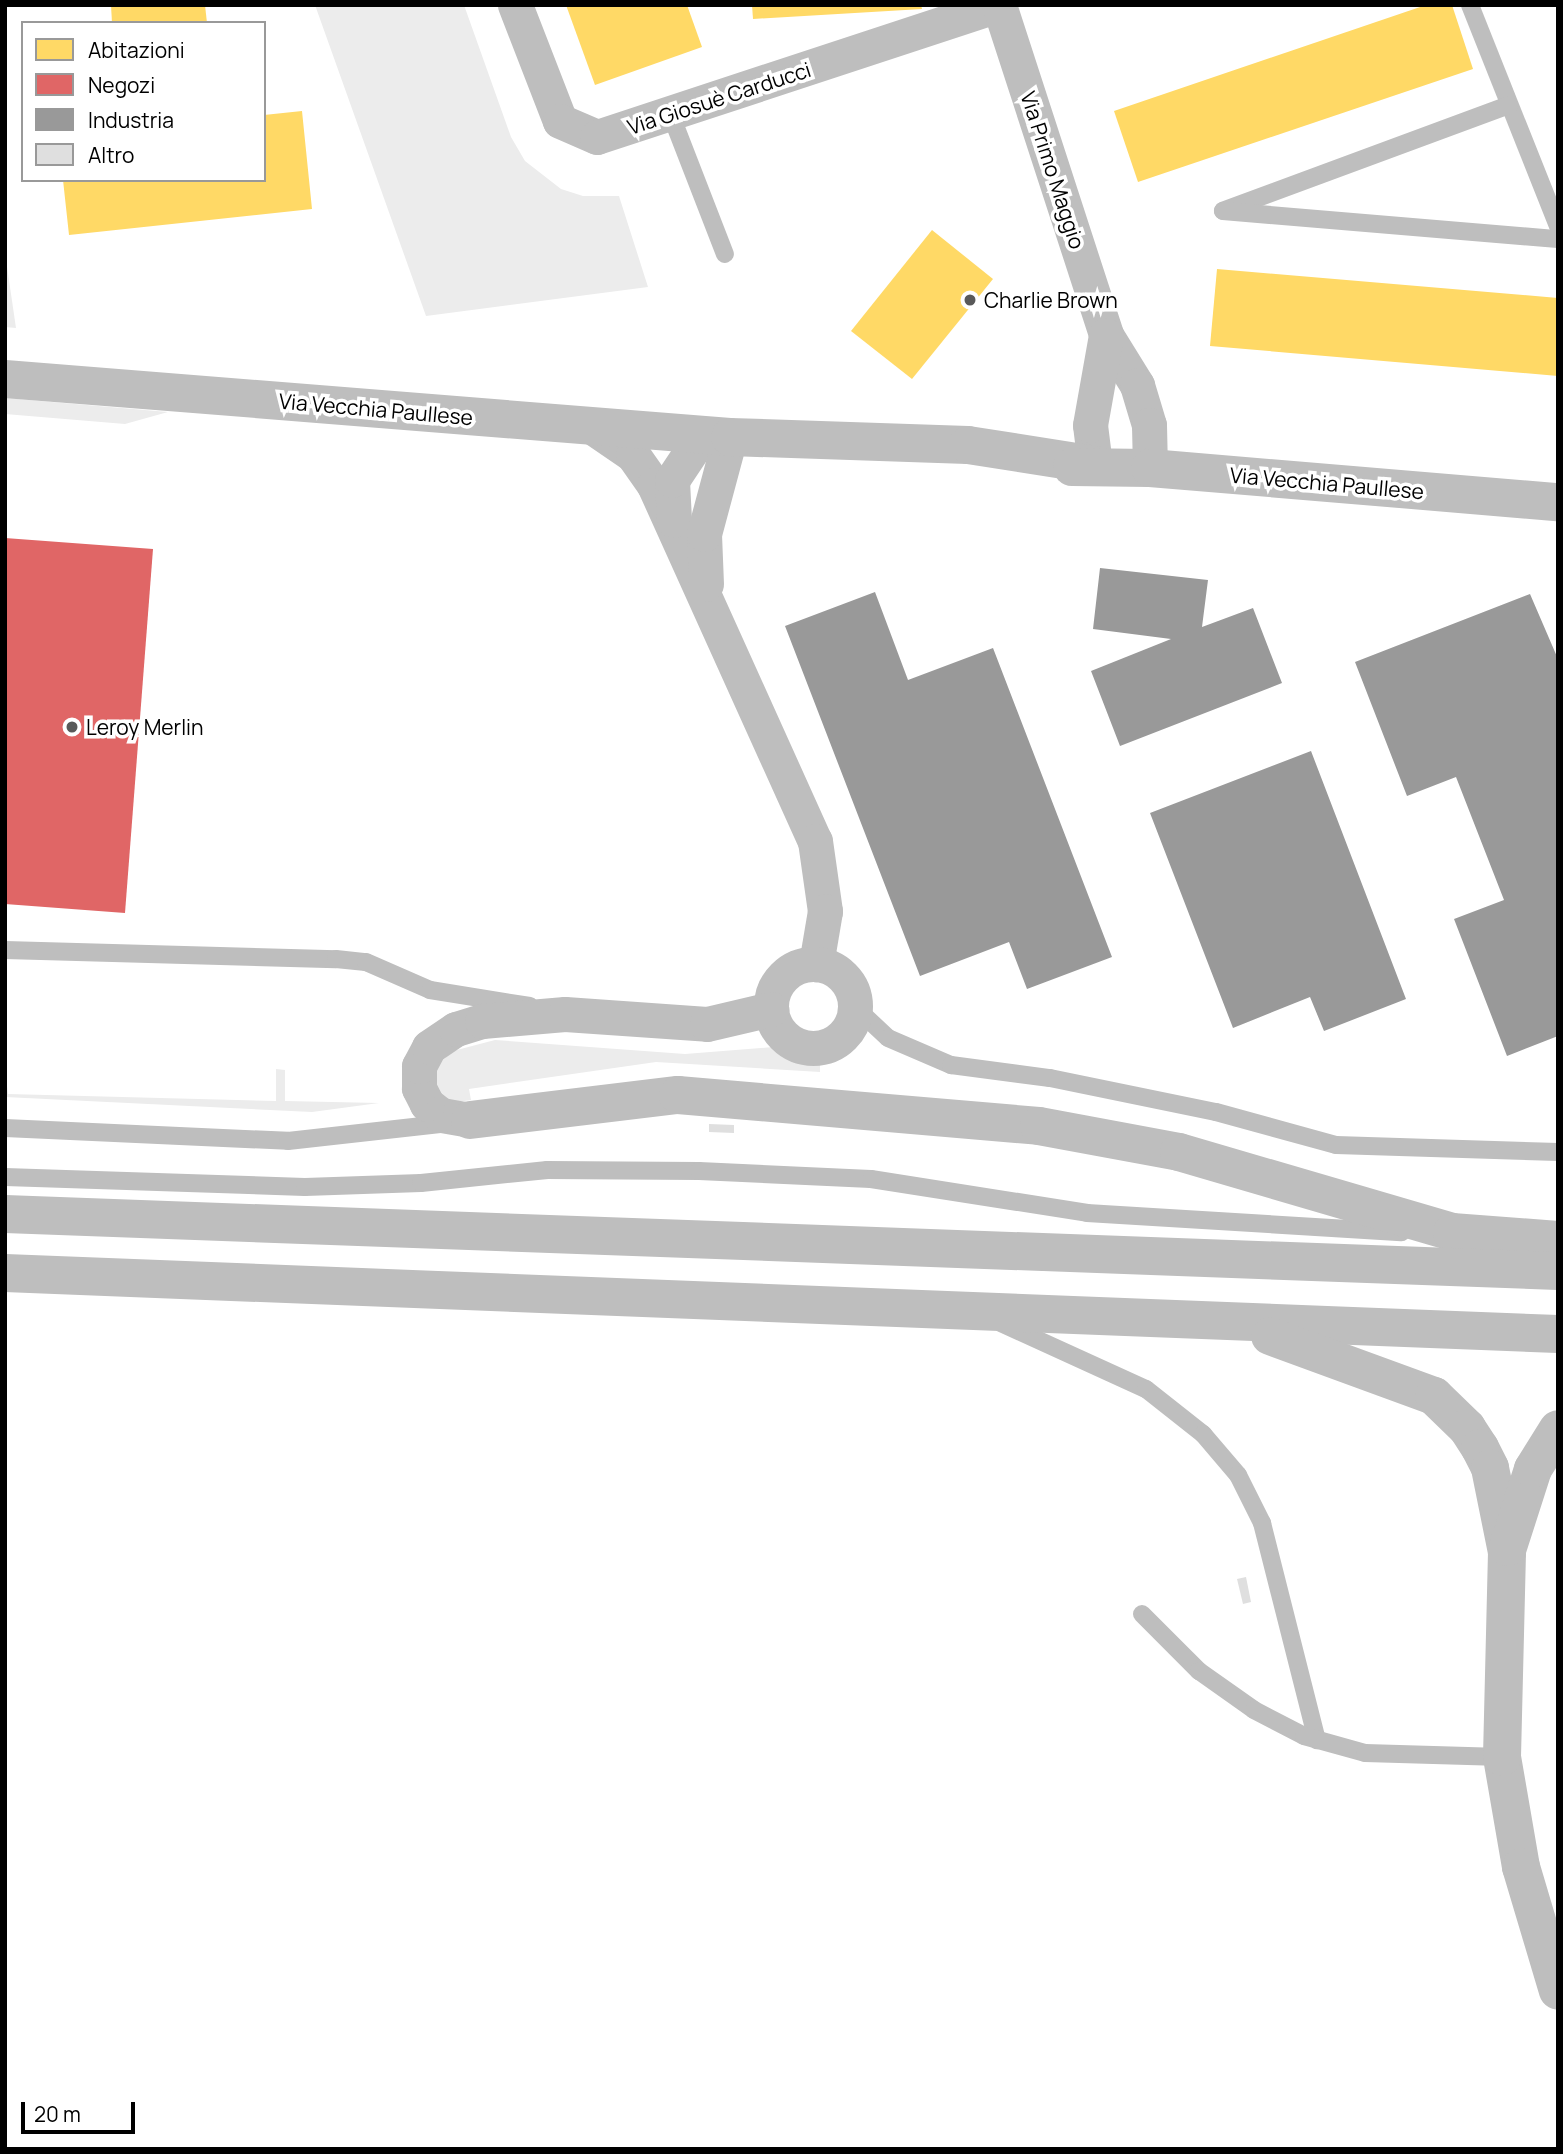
<!DOCTYPE html>
<html>
<head>
<meta charset="utf-8">
<style>
	body { margin:0 }
	#map { position:relative; width:1563px; height:2154px; overflow:hidden; background:#fff; font-family:Manrope,sans-serif }
	div>[style] { position:absolute }
	.green>* { inset:0; background:#ececec }
	.homes>* { inset:0; background:#ffd966 }
	.shops>* { inset:0; background:#e06666 }
	.industry>* { inset:0; background:#999 }
	.building>* { inset:0; background:#dfdfdf }
	.service>* { height:18px; margin:-9px; padding:0 9px; transform-origin:9px; border-radius:9px; background:#bebebe }
	.minor>* { height:35px; margin:-17.5px; padding:0 17.5px; transform-origin:17.5px; border-radius:17.5px; background:#bebebe }
	.minor>.ring { margin:-17.5px; padding:0; box-sizing:content-box; background:none; border:35px solid #bebebe; border-radius:50% }
	.tertiary>* { height:38px; margin:-19px; padding:0 19px; transform-origin:19px; border-radius:19px; background:#bebebe }
	.trunk>* { height:38px; margin:-19px; padding:0 19px; transform-origin:19px; border-radius:19px; background:#bebebe }
	.dots>* { width:19px; height:19px; translate:-50% -50%; box-sizing:border-box; border:4px solid #fff; border-radius:50% }
	span { translate:-50% -50%; white-space:nowrap; text-align:center; line-height:1.15; -webkit-text-stroke:7px #fff; paint-order:stroke }
	.street-label { font-size:21px; color:#000 }
	.poi-label { font-size:21px; color:#000 }
	.left { translate:0 -50%; text-align:left }
	.frame { position:absolute; inset:0; border:7px solid #000; pointer-events:none }
	.legend { position:absolute; left:21px; top:21px; width:245px; height:161px; box-sizing:border-box; background:#fff; border:2px solid #999; margin:0; padding:9px 12px; list-style:none; font-size:21px; color:#000 }
	.legend li { display:flex; align-items:center; gap:14px; height:35px }
	.legend b { width:35px; border:2px solid #999 }
	.scale { position:absolute; left:21px; top:2102px; width:114px; height:32px; box-sizing:border-box; border:4px solid #000; border-top:0; padding-left:9px; font-size:21px; line-height:24px; white-space:nowrap; color:#000; -webkit-text-stroke:5px #fff; paint-order:stroke }
</style>
</head>
<body>
<div id="map">
	<div class="green">
		<i style="clip-path:polygon(315px 5px,464px 5px,511px 137px,525px 161px,561px 189px,583px 196px,619px 196px,648px 287px,426px 316px)"></i>
		<i style="clip-path:polygon(5px 253px,16px 328px,5px 327px)"></i>
		<i style="clip-path:polygon(5px 398px,168px 412px,125px 424px,5px 414px)"></i>
		<i style="clip-path:polygon(495px 1040px,685px 1054px,773px 1047px,803px 1062px,820px 1063px,820px 1072px,656px 1062px,469px 1089px,471px 1100px,457px 1102px,449px 1102px,434px 1088px,436px 1066px,453px 1051px)"></i>
		<i style="clip-path:polygon(276px 1069px,285px 1070px,285px 1101px,379px 1103px,312px 1112px,5px 1097px,5px 1070px,8px 1094px,276px 1101px)"></i>
	</div>
	<div class="homes">
		<i style="clip-path:polygon(111px 5px,205px 5px,207px 23px,112px 23px)"></i>
		<i style="clip-path:polygon(566px 5px,687px 5px,702px 47px,595px 85px)"></i>
		<i style="clip-path:polygon(752px 5px,921px 5px,922px 9px,753px 19px)"></i>
		<i style="clip-path:polygon(1426px 5px,1452px 5px,1473px 69px,1138px 182px,1114px 111px)"></i>
		<i style="clip-path:polygon(302px 111px,312px 209px,69px 235px,63px 180px,264px 180px,264px 115px)"></i>
		<i style="clip-path:polygon(932px 230px,993px 279px,912px 379px,851px 331px)"></i>
		<i style="clip-path:polygon(1217px 269px,1558px 298px,1558px 376px,1210px 346px)"></i>
	</div>
	<div class="shops">
		<i style="clip-path:polygon(5px 538px,153px 549px,125px 913px,5px 904px)"></i>
	</div>
	<div class="industry">
		<i style="clip-path:polygon(1100px 568px,1208px 580px,1202px 627px,1253px 608px,1282px 683px,1120px 746px,1091px 671px,1171px 639px,1093px 629px)"></i>
		<i style="clip-path:polygon(875px 592px,908px 680px,993px 648px,1112px 957px,1027px 989px,1009px 942px,920px 976px,785px 626px)"></i>
		<i style="clip-path:polygon(1530px 594px,1558px 659px,1558px 1036px,1507px 1056px,1454px 919px,1504px 900px,1456px 777px,1407px 796px,1355px 662px)"></i>
		<i style="clip-path:polygon(1311px 751px,1406px 999px,1324px 1031px,1310px 997px,1233px 1028px,1150px 813px)"></i>
	</div>
	<div class="building">
		<i style="clip-path:polygon(709px 1124px,734px 1125px,734px 1133px,709px 1132px)"></i>
		<i style="clip-path:polygon(1246px 1577px,1251px 1602px,1243px 1604px,1237px 1579px)"></i>
	</div>
	<div class="service">
		<i style="left:1470px;top:5px;width:238px;rotate:68.3deg"></i>
		<i style="left:1509px;top:105px;width:305px;rotate:159.7deg"></i>
		<i style="left:1223px;top:211px;width:336px;rotate:4.8deg"></i>
		<i style="left:671px;top:115px;width:149px;rotate:68.8deg"></i>
		<i style="left:5px;top:950px;width:331px;rotate:1.6deg"></i>
		<i style="left:336px;top:959px;width:30px;rotate:6deg"></i>
		<i style="left:366px;top:962px;width:70px;rotate:23.6deg"></i>
		<i style="left:430px;top:990px;width:101px;rotate:9.1deg"></i>
		<i style="left:855px;top:1007px;width:45px;rotate:43.2deg"></i>
		<i style="left:888px;top:1038px;width:69px;rotate:23.2deg"></i>
		<i style="left:951px;top:1065px;width:100px;rotate:7.5deg"></i>
		<i style="left:1050px;top:1078px;width:169px;rotate:11.6deg"></i>
		<i style="left:1216px;top:1112px;width:124px;rotate:15.4deg"></i>
		<i style="left:1336px;top:1145px;width:222px;rotate:1.8deg"></i>
		<i style="left:5px;top:1128px;width:283px;rotate:2.6deg"></i>
		<i style="left:288px;top:1141px;width:162px;rotate:-6.4deg"></i>
		<i style="left:5px;top:1177px;width:300px;rotate:1.9deg"></i>
		<i style="left:305px;top:1187px;width:116px;rotate:-2deg"></i>
		<i style="left:421px;top:1183px;width:127px;rotate:-5.9deg"></i>
		<i style="left:547px;top:1170px;width:152px;rotate:0.4deg"></i>
		<i style="left:699px;top:1171px;width:172px;rotate:2.7deg"></i>
		<i style="left:871px;top:1179px;width:219px;rotate:8.9deg"></i>
		<i style="left:1087px;top:1213px;width:315px;rotate:3.5deg"></i>
		<i style="left:1001px;top:1323px;width:159px;rotate:24.5deg"></i>
		<i style="left:1146px;top:1389px;width:73px;rotate:38.3deg"></i>
		<i style="left:1203px;top:1434px;width:54px;rotate:49.5deg"></i>
		<i style="left:1238px;top:1475px;width:54px;rotate:63.4deg"></i>
		<i style="left:1262px;top:1523px;width:224px;rotate:75.8deg"></i>
		<i style="left:1142px;top:1614px;width:81px;rotate:45deg"></i>
		<i style="left:1199px;top:1671px;width:67px;rotate:35.3deg"></i>
		<i style="left:1254px;top:1710px;width:56px;rotate:27.5deg"></i>
		<i style="left:1304px;top:1736px;width:63px;rotate:15.6deg"></i>
		<i style="left:1365px;top:1753px;width:137px;rotate:1.7deg"></i>
	</div>
	<div class="minor">
		<i style="left:515px;top:5px;width:124px;rotate:68.8deg"></i>
		<i style="left:560px;top:121px;width:40px;rotate:23.4deg"></i>
		<i style="left:597px;top:137px;width:422px;rotate:-18.2deg"></i>
		<i style="left:999px;top:5px;width:347px;rotate:72deg"></i>
		<i style="left:1106px;top:335px;width:59px;rotate:58.2deg"></i>
		<i style="left:1137px;top:385px;width:42px;rotate:73.3deg"></i>
		<i style="left:1149px;top:425px;width:43px;rotate:88.7deg"></i>
		<i style="left:591px;top:426px;width:51px;rotate:34.6deg"></i>
		<i style="left:633px;top:455px;width:37px;rotate:55deg"></i>
		<i style="left:654px;top:485px;width:391px;rotate:65.7deg"></i>
		<i style="left:815px;top:841px;width:71px;rotate:81.9deg"></i>
		<i style="left:825px;top:911px;width:54px;rotate:99.6deg"></i>
		<i style="left:1095px;top:465px;width:40px;rotate:-97.1deg"></i>
		<i style="left:1090px;top:425px;width:91px;rotate:-79.9deg"></i>
		<i style="left:674px;top:520px;width:40px;rotate:-92.9deg"></i>
		<i style="left:672px;top:480px;width:54px;rotate:-56.3deg"></i>
		<i style="left:706px;top:584px;width:50px;rotate:-92.3deg"></i>
		<i style="left:704px;top:534px;width:100px;rotate:-75deg"></i>
		<i class="ring" style="left:771px;top:964px;width:49px;height:49px"></i>
		<i style="left:470px;top:1120px;width:29px;rotate:-170deg"></i>
		<i style="left:441px;top:1115px;width:18px;rotate:-142deg"></i>
		<i style="left:427px;top:1104px;width:18px;rotate:-117deg"></i>
		<i style="left:419px;top:1088px;width:22px;rotate:-90deg"></i>
		<i style="left:419px;top:1066px;width:21px;rotate:-62deg"></i>
		<i style="left:429px;top:1047px;width:32px;rotate:-34deg"></i>
		<i style="left:456px;top:1029px;width:27px;rotate:-17deg"></i>
		<i style="left:482px;top:1021px;width:83px;rotate:-4.8deg"></i>
		<i style="left:565px;top:1014px;width:142px;rotate:4deg"></i>
		<i style="left:707px;top:1024px;width:66px;rotate:-13.2deg"></i>
	</div>
	<div class="tertiary">
		<i style="left:5px;top:379px;width:727px;rotate:4.57deg"></i>
		<i style="left:730px;top:437px;width:238px;rotate:1.9deg"></i>
		<i style="left:968px;top:445px;width:129px;rotate:8.9deg"></i>
		<i style="left:1072px;top:467px;width:78px;rotate:0.7deg"></i>
		<i style="left:1150px;top:468px;width:409px;rotate:4.8deg"></i>
		<i style="left:1502px;top:1757px;width:112px;rotate:80.2deg"></i>
		<i style="left:1521px;top:1867px;width:129px;rotate:73.4deg"></i>
	</div>
	<div class="trunk">
		<i style="left:470px;top:1120px;width:209px;rotate:-6.9deg"></i>
		<i style="left:678px;top:1095px;width:362px;rotate:4.9deg"></i>
		<i style="left:1039px;top:1126px;width:142px;rotate:10.5deg"></i>
		<i style="left:1179px;top:1152px;width:284px;rotate:16.3deg"></i>
		<i style="left:1452px;top:1232px;width:106px;rotate:4.3deg"></i>
		<i style="left:5px;top:1214px;width:1554px;rotate:2.1deg"></i>
		<i style="left:5px;top:1273px;width:1554px;rotate:2.25deg"></i>
		<i style="left:1270px;top:1336px;width:175px;rotate:20.1deg"></i>
		<i style="left:1434px;top:1396px;width:46px;rotate:44.1deg"></i>
		<i style="left:1467px;top:1428px;width:24px;rotate:57deg"></i>
		<i style="left:1480px;top:1448px;width:22px;rotate:63deg"></i>
		<i style="left:1490px;top:1468px;width:86px;rotate:78.6deg"></i>
		<i style="left:1507px;top:1552px;width:205px;rotate:91.4deg"></i>
		<i style="left:1508px;top:1547px;width:82px;rotate:-72.2deg"></i>
		<i style="left:1533px;top:1469px;width:47px;rotate:-58deg"></i>
	</div>
	<div class="dots">
		<i style="left:970px;top:300px;background:#595959"></i>
		<i style="left:72px;top:727px;background:#595959"></i>
	</div>
	<div class="street-label">
		<span style="left:719px;top:98px;rotate:-18deg">Via Giosuè Carducci</span>
		<span style="left:1053px;top:170px;rotate:72deg">Via Primo Maggio</span>
		<span style="left:376px;top:409px;rotate:5deg">Via Vecchia Paullese</span>
		<span style="left:1327px;top:483px;rotate:5deg">Via Vecchia Paullese</span>
	</div>
	<div class="poi-label">
		<span class="left" style="left:984px;top:300px">Charlie Brown</span>
		<span class="left" style="left:86px;top:727px">Leroy Merlin</span>
	</div>
	<div class="frame"></div>
	<ul class="legend">
	<li><b style="height:19px;background:#ffd966"></b>Abitazioni</li>
	<li><b style="height:19px;background:#e06666"></b>Negozi</li>
	<li><b style="height:19px;background:#999"></b>Industria</li>
	<li><b style="height:19px;background:#dfdfdf"></b>Altro</li>
	</ul>
	<div class="scale">20 m</div>
</div>
</body>
</html>
